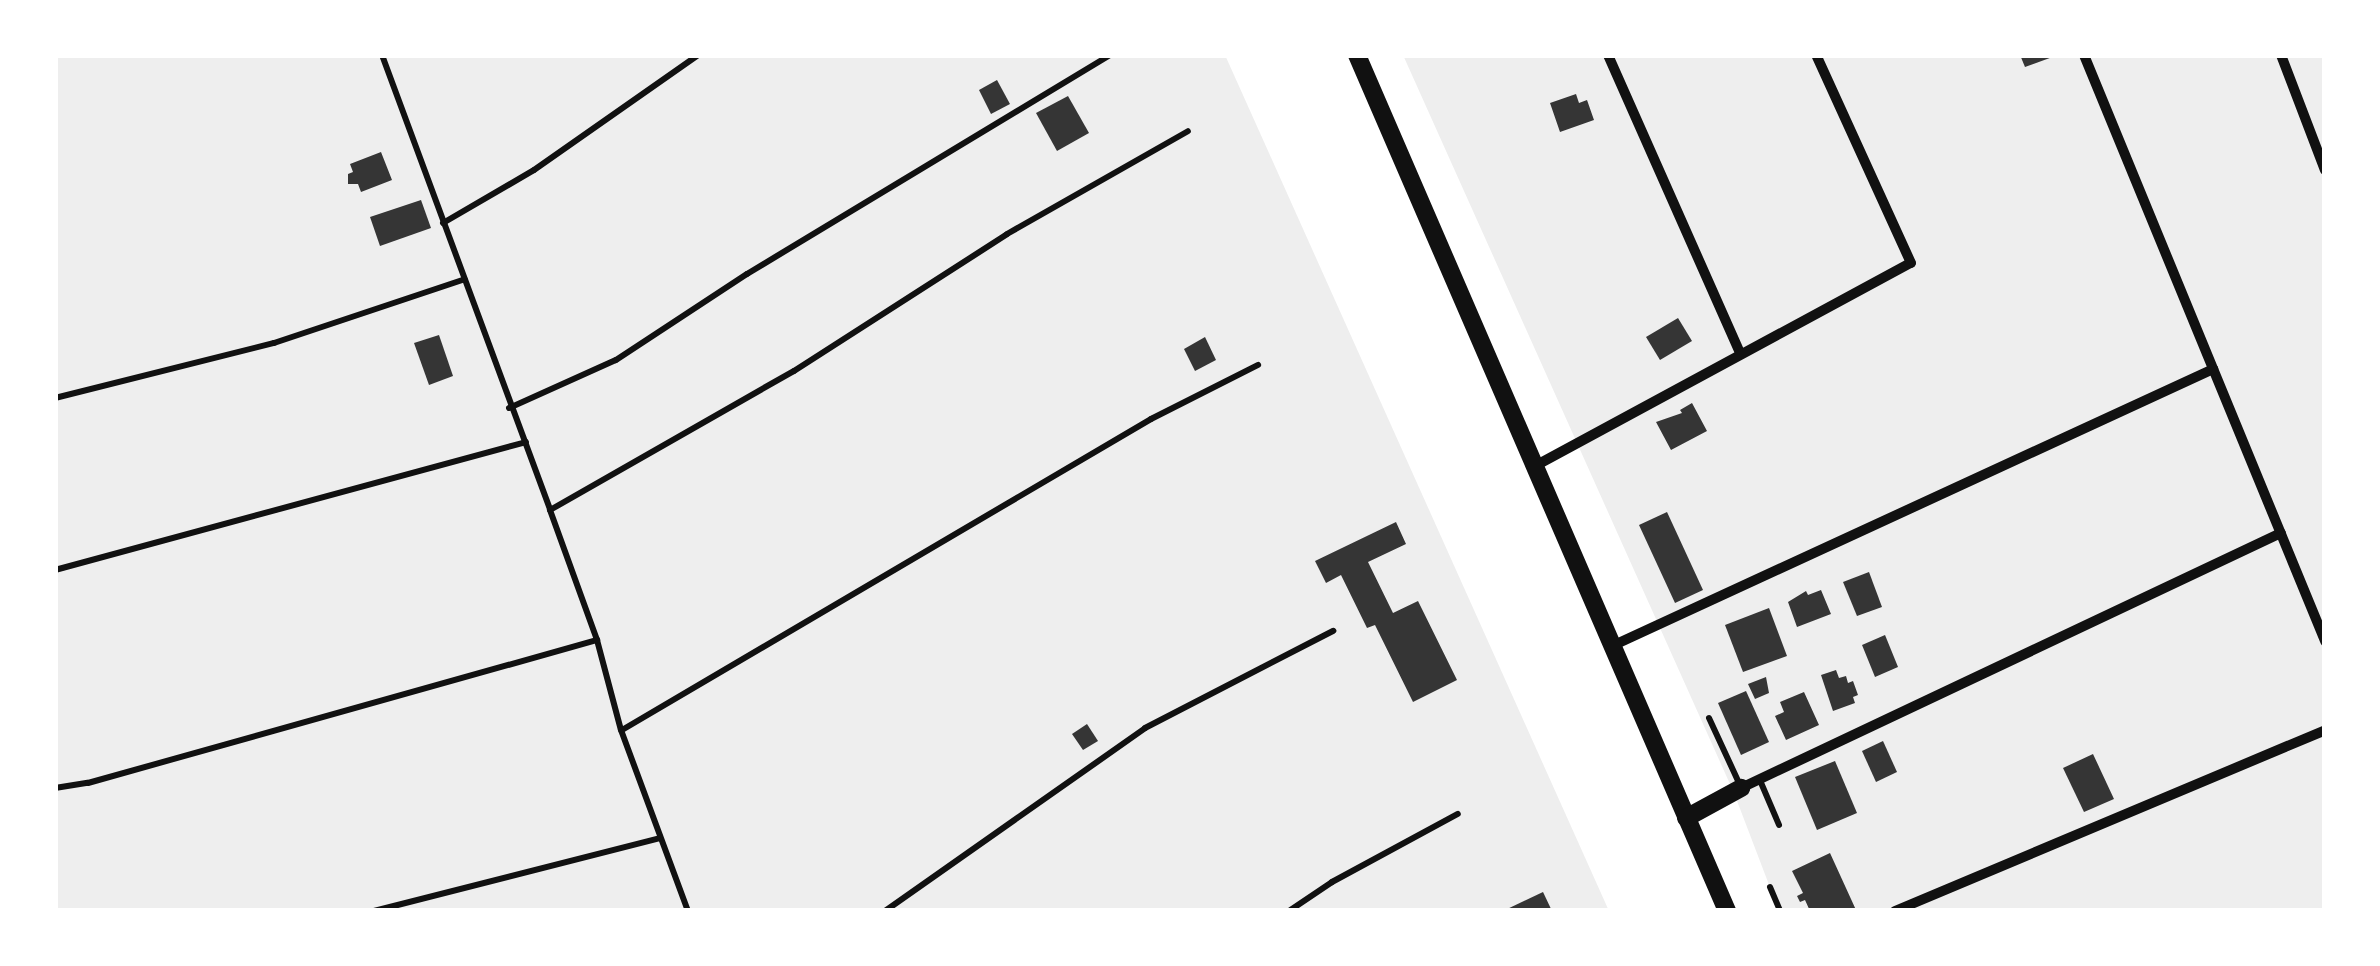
<!DOCTYPE html>
<html>
<head>
<meta charset="utf-8">
<style>
	body { margin:0 }
	#map { position:relative; width:2380px; height:966px; overflow:hidden; background:#fff; font-family:Montserrat,sans-serif }
	div>[style] { position:absolute }
	.green>* { inset:0; background:#eee }
	.building>* { inset:0; background:#353535 }
	.service>* { height:6px; margin:-3px; padding:0 3px; transform-origin:3px; border-radius:3px; background:#111 }
	.minor>* { height:10px; margin:-5px; padding:0 5px; transform-origin:5px; border-radius:5px; background:#111 }
	.secondary>* { height:18px; margin:-9px; padding:0 9px; transform-origin:9px; border-radius:9px; background:#111 }
	span { translate:-50% -50%; white-space:nowrap; text-align:center; line-height:1.15; -webkit-text-stroke:9px #fff; paint-order:stroke }
	.frame { position:absolute; inset:0; border:58px solid #fff; pointer-events:none }
</style>
</head>
<body>
<div id="map">
	<div class="green">
		<i style="clip-path:polygon(55px 55px,1225px 55px,1609px 911px,55px 911px)"></i>
		<i style="clip-path:polygon(1403px 55px,2325px 55px,2325px 911px,1779px 911px,1734px 793px)"></i>
	</div>
	<div class="building">
		<i style="clip-path:polygon(2020px 55px,2058px 55px,2025px 67px)"></i>
		<i style="clip-path:polygon(997px 80px,1010px 104px,991px 114px,979px 90px)"></i>
		<i style="clip-path:polygon(1576px 94px,1579px 103px,1587px 100px,1594px 120px,1560px 132px,1550px 103px)"></i>
		<i style="clip-path:polygon(1068px 96px,1089px 133px,1057px 151px,1036px 113px)"></i>
		<i style="clip-path:polygon(381px 152px,392px 180px,361px 192px,358px 184px,348px 184px,348px 174px,353px 172px,350px 164px)"></i>
		<i style="clip-path:polygon(421px 200px,431px 228px,380px 246px,370px 217px)"></i>
		<i style="clip-path:polygon(1678px 318px,1692px 341px,1660px 360px,1646px 337px)"></i>
		<i style="clip-path:polygon(439px 335px,453px 376px,429px 385px,414px 343px)"></i>
		<i style="clip-path:polygon(1205px 337px,1216px 360px,1195px 371px,1184px 349px)"></i>
		<i style="clip-path:polygon(1692px 403px,1707px 431px,1671px 450px,1656px 422px,1682px 413px,1680px 410px)"></i>
		<i style="clip-path:polygon(1667px 512px,1703px 590px,1675px 603px,1639px 525px)"></i>
		<i style="clip-path:polygon(1396px 522px,1406px 544px,1368px 562px,1393px 613px,1418px 601px,1457px 680px,1413px 702px,1375px 625px,1367px 628px,1341px 575px,1326px 583px,1315px 561px)"></i>
		<i style="clip-path:polygon(1869px 572px,1882px 607px,1857px 616px,1843px 582px)"></i>
		<i style="clip-path:polygon(1821px 590px,1831px 614px,1797px 627px,1788px 602px,1806px 591px,1808px 595px)"></i>
		<i style="clip-path:polygon(1769px 608px,1787px 656px,1743px 672px,1725px 625px)"></i>
		<i style="clip-path:polygon(1885px 635px,1898px 667px,1875px 677px,1862px 645px)"></i>
		<i style="clip-path:polygon(1836px 670px,1839px 678px,1846px 676px,1848px 683px,1853px 681px,1858px 695px,1853px 697px,1855px 703px,1833px 711px,1821px 675px)"></i>
		<i style="clip-path:polygon(1766px 677px,1769px 693px,1755px 699px,1748px 684px)"></i>
		<i style="clip-path:polygon(1746px 691px,1769px 742px,1741px 755px,1718px 703px)"></i>
		<i style="clip-path:polygon(1804px 692px,1819px 725px,1786px 740px,1775px 716px,1784px 712px,1780px 702px)"></i>
		<i style="clip-path:polygon(1087px 724px,1098px 741px,1083px 750px,1072px 734px)"></i>
		<i style="clip-path:polygon(1883px 741px,1897px 772px,1876px 782px,1862px 751px)"></i>
		<i style="clip-path:polygon(2093px 754px,2114px 799px,2084px 812px,2063px 768px)"></i>
		<i style="clip-path:polygon(1835px 761px,1857px 813px,1817px 830px,1795px 777px)"></i>
		<i style="clip-path:polygon(1830px 853px,1856px 910px,1853px 911px,1810px 911px,1805px 900px,1800px 902px,1797px 896px,1803px 893px,1792px 871px)"></i>
		<i style="clip-path:polygon(1543px 892px,1552px 911px,1503px 911px)"></i>
	</div>
	<div class="service">
		<i style="left:382px;top:55px;width:485px;rotate:69.7deg"></i>
		<i style="left:550px;top:510px;width:138px;rotate:70.1deg"></i>
		<i style="left:597px;top:640px;width:93px;rotate:75.1deg"></i>
		<i style="left:621px;top:730px;width:193px;rotate:69.7deg"></i>
		<i style="left:443px;top:223px;width:105px;rotate:-30.2deg"></i>
		<i style="left:534px;top:170px;width:200px;rotate:-35deg"></i>
		<i style="left:55px;top:398px;width:226px;rotate:-14.1deg"></i>
		<i style="left:274px;top:343px;width:201px;rotate:-18.5deg"></i>
		<i style="left:509px;top:408px;width:117px;rotate:-24.2deg"></i>
		<i style="left:616px;top:360px;width:157px;rotate:-33.3deg"></i>
		<i style="left:747px;top:274px;width:424px;rotate:-31.1deg"></i>
		<i style="left:550px;top:510px;width:281px;rotate:-29.7deg"></i>
		<i style="left:794px;top:371px;width:253px;rotate:-32.7deg"></i>
		<i style="left:1007px;top:234px;width:208px;rotate:-29.6deg"></i>
		<i style="left:55px;top:570px;width:488px;rotate:-15.2deg"></i>
		<i style="left:1709px;top:718px;width:74px;rotate:65.2deg"></i>
		<i style="left:622px;top:730px;width:614px;rotate:-30.45deg"></i>
		<i style="left:1151px;top:419px;width:120px;rotate:-26.8deg"></i>
		<i style="left:1759px;top:778px;width:51px;rotate:66.9deg"></i>
		<i style="left:55px;top:788px;width:33px;rotate:-9deg"></i>
		<i style="left:88px;top:783px;width:529px;rotate:-15.69deg"></i>
		<i style="left:1770px;top:887px;width:26px;rotate:67deg"></i>
		<i style="left:374px;top:911px;width:295px;rotate:-14.3deg"></i>
		<i style="left:885px;top:911px;width:318px;rotate:-35.1deg"></i>
		<i style="left:1145px;top:728px;width:212px;rotate:-27.3deg"></i>
		<i style="left:1289px;top:911px;width:52px;rotate:-34deg"></i>
		<i style="left:1332px;top:882px;width:143px;rotate:-28.4deg"></i>
	</div>
	<div class="minor">
		<i style="left:1608px;top:55px;width:326px;rotate:66.1deg"></i>
		<i style="left:2084px;top:55px;width:634px;rotate:67.64deg"></i>
		<i style="left:2281px;top:55px;width:123px;rotate:69.1deg"></i>
		<i style="left:1535px;top:466px;width:427px;rotate:-28.4deg"></i>
		<i style="left:1911px;top:263px;width:229px;rotate:-114.5deg"></i>
		<i style="left:1612px;top:646px;width:662px;rotate:-24.74deg"></i>
		<i style="left:1741px;top:788px;width:597px;rotate:-25.28deg"></i>
		<i style="left:1895px;top:911px;width:467px;rotate:-22.8deg"></i>
	</div>
	<div class="secondary">
		<i style="left:1357px;top:55px;width:933px;rotate:66.62deg"></i>
		<i style="left:1686px;top:818px;width:63px;rotate:-28.6deg"></i>
	</div>
	<div class="frame"></div>
</div>
</body>
</html>
